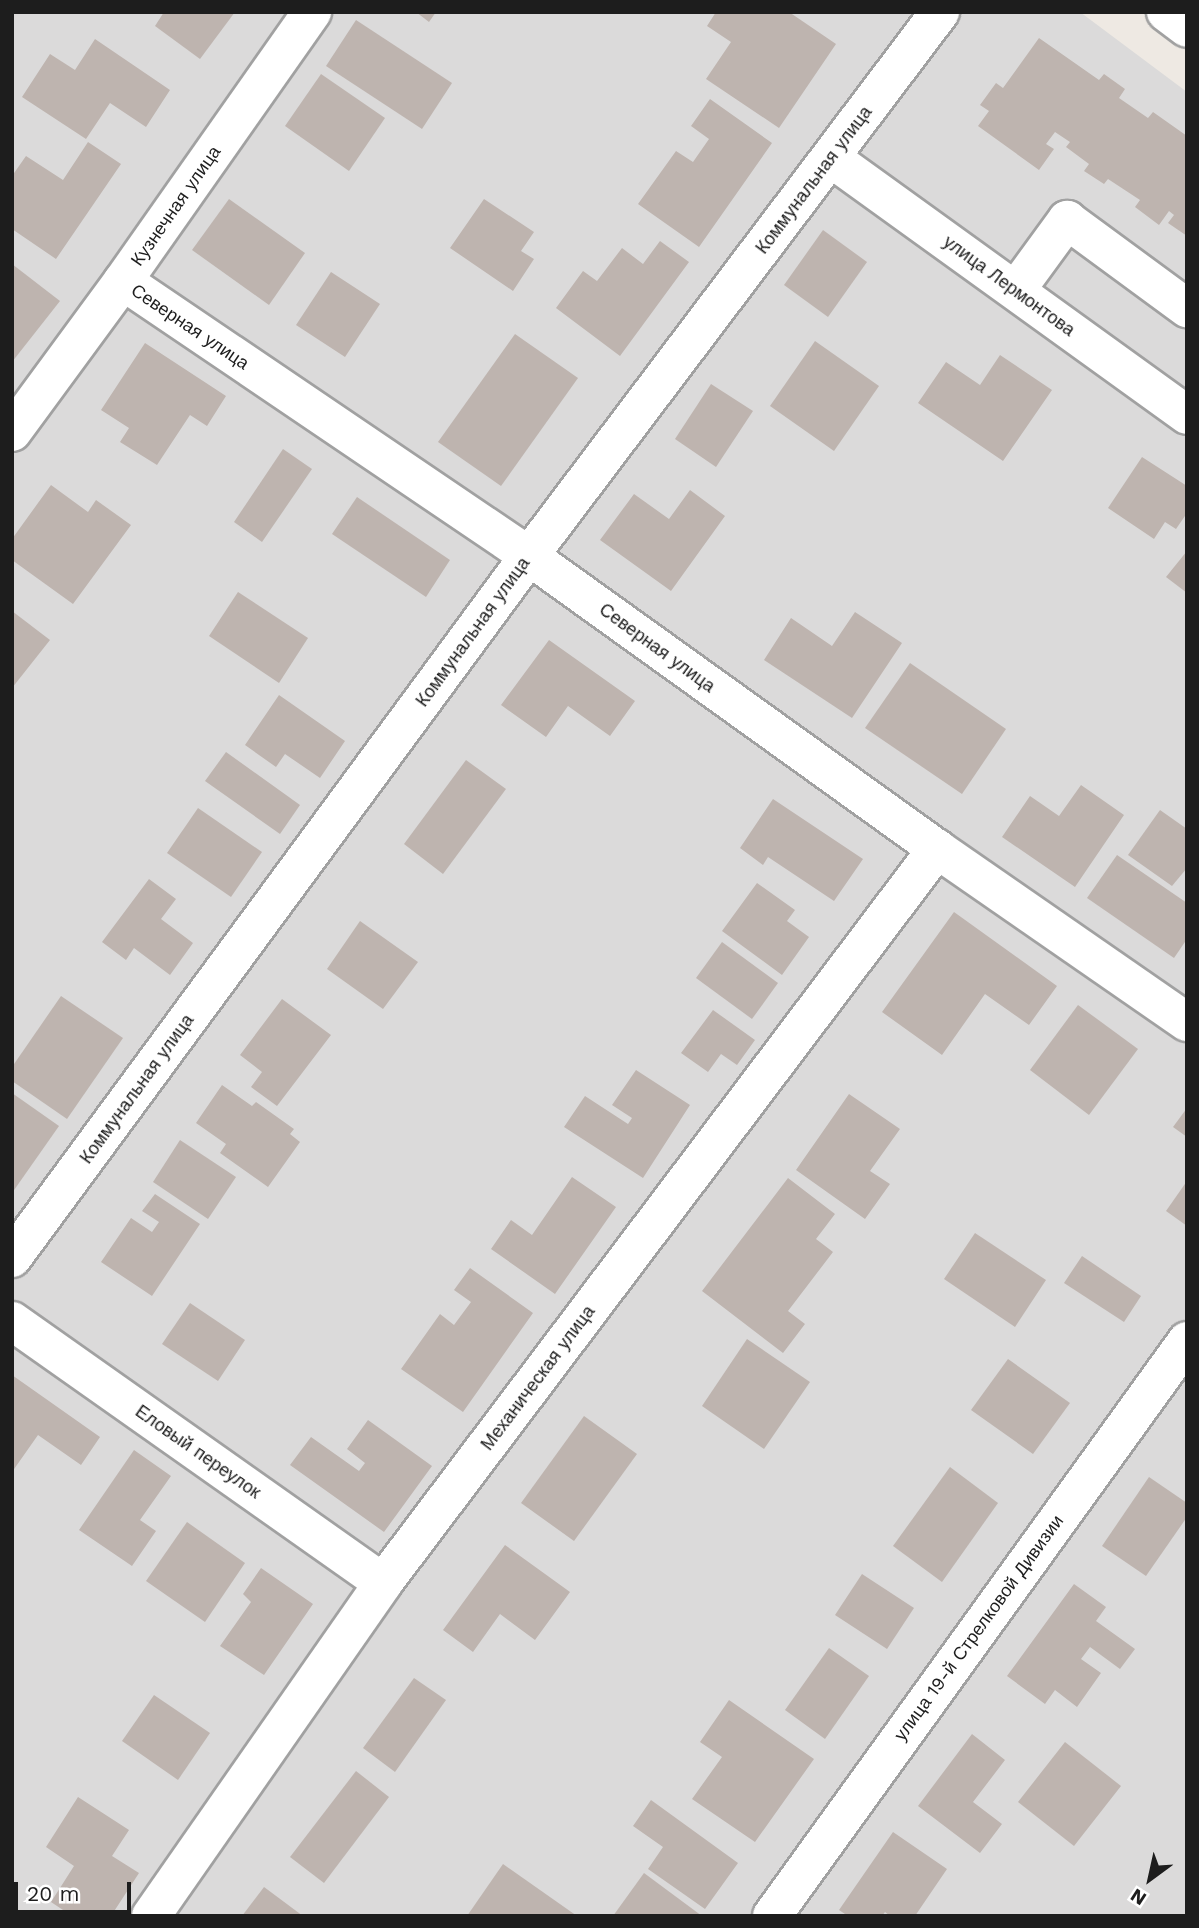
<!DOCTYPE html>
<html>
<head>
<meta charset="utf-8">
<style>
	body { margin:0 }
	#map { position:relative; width:1199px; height:1928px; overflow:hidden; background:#eee9e3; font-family:"Work Sans",sans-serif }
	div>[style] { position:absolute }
	.residential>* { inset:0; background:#dbdada }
	.building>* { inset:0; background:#beb4af }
	.roads { filter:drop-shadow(2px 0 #a1a1a1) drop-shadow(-2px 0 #a1a1a1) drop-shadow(0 2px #a1a1a1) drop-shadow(0 -2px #a1a1a1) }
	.minor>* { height:38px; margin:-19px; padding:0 19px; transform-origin:19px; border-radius:19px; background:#fff }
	span { translate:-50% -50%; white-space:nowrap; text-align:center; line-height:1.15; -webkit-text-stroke:7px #fff; paint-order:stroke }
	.street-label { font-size:18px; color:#1d1d1d }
	.frame { position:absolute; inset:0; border:14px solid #1d1d1d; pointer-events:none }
	.north { position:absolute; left:1115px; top:1844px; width:70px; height:70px; -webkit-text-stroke:5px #fff; paint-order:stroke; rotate:213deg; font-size:19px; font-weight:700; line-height:28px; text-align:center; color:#1d1d1d }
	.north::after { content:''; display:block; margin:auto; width:24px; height:32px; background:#1d1d1d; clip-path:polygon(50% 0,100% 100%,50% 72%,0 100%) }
	.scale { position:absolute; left:14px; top:1882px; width:117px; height:32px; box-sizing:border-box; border:4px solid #1d1d1d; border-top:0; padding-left:9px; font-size:21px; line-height:24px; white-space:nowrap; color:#1d1d1d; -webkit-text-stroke:5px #fff; paint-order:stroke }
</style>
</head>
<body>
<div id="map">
	<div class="residential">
		<i style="clip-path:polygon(12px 12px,1080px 12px,1187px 92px,1187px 1916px,12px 1916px)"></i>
	</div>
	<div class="building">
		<i style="clip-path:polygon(164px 12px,235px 12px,200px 59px,155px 26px)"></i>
		<i style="clip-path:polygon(416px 12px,436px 12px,429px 22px)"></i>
		<i style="clip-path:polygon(716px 12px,789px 12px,836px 44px,779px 128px,706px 79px,731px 42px,707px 26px)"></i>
		<i style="clip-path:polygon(356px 20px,452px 83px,422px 129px,326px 66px)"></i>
		<i style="clip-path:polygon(1039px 38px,1099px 80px,1104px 74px,1125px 89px,1119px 98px,1148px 118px,1153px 112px,1187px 136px,1187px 236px,1168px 223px,1174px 215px,1169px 211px,1159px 225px,1135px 207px,1140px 200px,1108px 179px,1104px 184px,1084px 171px,1089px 164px,1066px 147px,1070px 142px,1055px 132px,1046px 144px,1054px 149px,1039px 170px,978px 126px,989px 111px,980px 105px,996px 83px,1003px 88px)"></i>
		<i style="clip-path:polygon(95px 39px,170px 90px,146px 127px,110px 103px,86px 139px,22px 97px,50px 54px,75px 70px)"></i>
		<i style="clip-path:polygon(321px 74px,385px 118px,349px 171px,285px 126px)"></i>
		<i style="clip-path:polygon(710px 99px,772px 143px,699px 247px,638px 204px,676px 151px,693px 162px,709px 139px,691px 126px)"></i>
		<i style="clip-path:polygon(88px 142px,121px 164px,56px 259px,12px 229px,12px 176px,26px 156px,63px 180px)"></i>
		<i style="clip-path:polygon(229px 199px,305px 253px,269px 305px,192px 250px)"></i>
		<i style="clip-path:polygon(484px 199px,534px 232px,521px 251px,534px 259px,513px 291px,450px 248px)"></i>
		<i style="clip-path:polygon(823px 230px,867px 262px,828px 317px,784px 285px)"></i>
		<i style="clip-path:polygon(660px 241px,689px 262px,620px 356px,556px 308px,583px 271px,597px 281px,622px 248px,643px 264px)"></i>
		<i style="clip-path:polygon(12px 264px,60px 301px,12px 362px)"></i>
		<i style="clip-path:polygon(331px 272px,380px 304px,345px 357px,296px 325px)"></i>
		<i style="clip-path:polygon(515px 334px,578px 378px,501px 486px,438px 442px)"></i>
		<i style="clip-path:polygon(815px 341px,879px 386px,834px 451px,770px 406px)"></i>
		<i style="clip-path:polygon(145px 343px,226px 396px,207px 426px,190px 415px,157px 465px,120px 442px,129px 428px,101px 410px)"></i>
		<i style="clip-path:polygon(1000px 355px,1052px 390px,1003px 461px,918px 403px,946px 362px,980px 385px)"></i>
		<i style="clip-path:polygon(711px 384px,753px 411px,716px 467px,675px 439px)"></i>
		<i style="clip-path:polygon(283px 449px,312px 469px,262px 542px,234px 522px)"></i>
		<i style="clip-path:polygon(1142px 457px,1187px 486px,1187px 513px,1176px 529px,1165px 522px,1154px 539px,1108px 508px)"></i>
		<i style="clip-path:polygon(51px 485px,88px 512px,96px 500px,131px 525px,73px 604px,12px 560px,12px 539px)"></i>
		<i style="clip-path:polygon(690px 490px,725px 516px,671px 591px,600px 540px,634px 494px,669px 519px)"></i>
		<i style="clip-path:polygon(357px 497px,450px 560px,426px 597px,332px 534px)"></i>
		<i style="clip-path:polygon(1187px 551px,1187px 593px,1166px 577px)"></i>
		<i style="clip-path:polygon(238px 592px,308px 638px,279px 683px,209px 636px)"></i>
		<i style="clip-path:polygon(12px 611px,50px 640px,12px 688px)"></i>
		<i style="clip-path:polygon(855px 612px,902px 643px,852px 718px,764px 660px,791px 618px,832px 646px)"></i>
		<i style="clip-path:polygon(549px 640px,635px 701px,610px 736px,568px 706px,546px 737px,501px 705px)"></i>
		<i style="clip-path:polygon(910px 663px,1006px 729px,962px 794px,865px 728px)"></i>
		<i style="clip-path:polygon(279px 695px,345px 741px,320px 778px,285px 754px,276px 767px,245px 745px)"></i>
		<i style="clip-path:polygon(226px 752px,300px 805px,280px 834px,205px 781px)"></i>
		<i style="clip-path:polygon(466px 760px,506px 789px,443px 874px,404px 844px)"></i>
		<i style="clip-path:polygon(1081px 785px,1124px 815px,1075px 887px,1002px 837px,1030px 796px,1059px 816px)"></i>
		<i style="clip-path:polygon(773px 799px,863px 859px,834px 901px,768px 857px,763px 865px,740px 848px)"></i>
		<i style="clip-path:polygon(198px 808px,262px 852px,231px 897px,167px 853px)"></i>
		<i style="clip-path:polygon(1160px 810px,1187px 829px,1187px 868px,1172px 886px,1128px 855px)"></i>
		<i style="clip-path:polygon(1117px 855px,1187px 903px,1187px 939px,1174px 958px,1087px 898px)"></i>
		<i style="clip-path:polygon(149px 879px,176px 899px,161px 919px,193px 943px,170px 975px,134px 948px,126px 960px,102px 942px)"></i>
		<i style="clip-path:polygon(757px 883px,795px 910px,787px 921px,809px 937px,782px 975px,722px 931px)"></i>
		<i style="clip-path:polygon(954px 912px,1057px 986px,1029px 1025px,985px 994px,942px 1055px,882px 1012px)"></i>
		<i style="clip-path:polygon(360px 921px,418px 962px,383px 1009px,327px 969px)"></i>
		<i style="clip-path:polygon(722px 942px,778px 983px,752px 1019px,696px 978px)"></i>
		<i style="clip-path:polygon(61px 996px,123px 1038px,67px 1119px,12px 1081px,12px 1067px)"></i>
		<i style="clip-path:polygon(282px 999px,331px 1035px,277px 1106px,251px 1087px,262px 1072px,240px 1055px)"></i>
		<i style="clip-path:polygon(1078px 1005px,1138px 1049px,1089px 1115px,1030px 1070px)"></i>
		<i style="clip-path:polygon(713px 1010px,755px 1040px,737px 1065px,721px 1054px,708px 1072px,681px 1053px)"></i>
		<i style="clip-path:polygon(636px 1070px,690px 1105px,643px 1178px,564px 1127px,585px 1096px,628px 1124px,632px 1118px,612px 1105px)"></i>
		<i style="clip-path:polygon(222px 1085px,252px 1106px,256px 1102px,294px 1129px,290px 1134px,300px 1142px,268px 1187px,220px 1153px,226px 1144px,196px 1123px)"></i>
		<i style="clip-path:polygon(12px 1093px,59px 1126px,12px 1193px)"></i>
		<i style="clip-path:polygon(849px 1094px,900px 1129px,870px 1171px,890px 1184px,865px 1219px,796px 1170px)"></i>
		<i style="clip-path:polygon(1187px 1108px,1187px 1137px,1173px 1127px)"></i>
		<i style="clip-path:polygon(180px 1140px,236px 1177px,208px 1219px,153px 1182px)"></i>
		<i style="clip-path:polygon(572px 1177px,616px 1207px,555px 1294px,491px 1249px,511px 1220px,532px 1235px)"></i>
		<i style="clip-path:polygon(788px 1178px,835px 1214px,816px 1239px,833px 1252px,788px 1311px,805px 1324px,783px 1353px,702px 1291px)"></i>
		<i style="clip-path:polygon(1187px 1181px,1187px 1226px,1166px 1211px)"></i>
		<i style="clip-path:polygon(155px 1194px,200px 1224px,152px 1296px,101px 1262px,131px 1218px,152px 1232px,159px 1222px,142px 1211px)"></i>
		<i style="clip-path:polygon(975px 1233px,1046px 1280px,1015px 1327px,944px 1279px)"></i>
		<i style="clip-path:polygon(1082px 1256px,1141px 1296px,1124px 1322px,1064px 1283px)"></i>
		<i style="clip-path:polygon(470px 1268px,533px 1313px,463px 1412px,401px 1369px,440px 1314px,454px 1325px,471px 1302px,454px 1290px)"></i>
		<i style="clip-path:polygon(190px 1303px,245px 1340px,218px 1381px,162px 1344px)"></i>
		<i style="clip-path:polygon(747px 1339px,810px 1382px,764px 1449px,702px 1406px)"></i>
		<i style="clip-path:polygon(1008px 1359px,1070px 1403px,1033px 1454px,971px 1410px)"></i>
		<i style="clip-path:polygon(12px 1375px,100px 1437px,81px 1465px,38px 1435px,12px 1472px)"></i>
		<i style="clip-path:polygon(584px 1416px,637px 1454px,574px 1541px,521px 1503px)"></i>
		<i style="clip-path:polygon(368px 1420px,432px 1466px,384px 1532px,290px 1465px,311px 1437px,359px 1471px,365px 1463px,347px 1449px)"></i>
		<i style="clip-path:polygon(134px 1450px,171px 1476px,140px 1520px,156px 1531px,132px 1566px,79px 1530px)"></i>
		<i style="clip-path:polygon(950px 1467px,998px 1503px,942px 1582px,893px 1546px)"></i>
		<i style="clip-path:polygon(1149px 1477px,1187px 1503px,1187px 1517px,1146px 1576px,1102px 1546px)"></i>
		<i style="clip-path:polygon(187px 1522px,245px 1563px,205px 1622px,146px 1581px)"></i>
		<i style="clip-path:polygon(505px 1545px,570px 1592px,535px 1640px,500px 1614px,473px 1652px,443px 1630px)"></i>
		<i style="clip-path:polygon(261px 1568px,313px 1604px,264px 1675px,220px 1646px,251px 1602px,243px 1594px)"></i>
		<i style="clip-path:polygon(862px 1574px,914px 1608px,887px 1649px,835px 1615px)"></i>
		<i style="clip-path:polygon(1074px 1584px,1106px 1607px,1096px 1621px,1135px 1649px,1120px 1669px,1090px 1647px,1081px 1659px,1101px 1673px,1077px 1707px,1055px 1690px,1045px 1704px,1007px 1676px)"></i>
		<i style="clip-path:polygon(829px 1648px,869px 1676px,825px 1739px,785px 1710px)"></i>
		<i style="clip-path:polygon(414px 1678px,446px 1700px,395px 1772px,363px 1748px)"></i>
		<i style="clip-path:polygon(154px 1695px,210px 1733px,178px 1780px,122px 1741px)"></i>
		<i style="clip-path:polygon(729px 1700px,814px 1759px,755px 1842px,692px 1799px,722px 1757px,700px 1742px)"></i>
		<i style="clip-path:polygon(972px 1734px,1005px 1760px,973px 1802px,1002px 1824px,980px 1853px,918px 1806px)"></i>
		<i style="clip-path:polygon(1065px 1742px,1121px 1786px,1074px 1846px,1018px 1802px)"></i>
		<i style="clip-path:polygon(356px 1771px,389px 1797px,324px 1883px,290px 1857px)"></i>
		<i style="clip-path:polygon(78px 1797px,129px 1830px,112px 1856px,139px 1873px,111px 1916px,72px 1916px,51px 1902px,74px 1866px,46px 1847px)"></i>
		<i style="clip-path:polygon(651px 1800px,738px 1863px,705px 1909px,648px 1869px,663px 1847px,633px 1826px)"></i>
		<i style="clip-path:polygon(893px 1832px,947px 1869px,915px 1916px,890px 1916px,885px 1912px,882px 1916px,848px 1916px,839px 1910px)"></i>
		<i style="clip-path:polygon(503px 1864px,577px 1916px,467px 1916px)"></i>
		<i style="clip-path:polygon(644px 1873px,702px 1916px,613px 1916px)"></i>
		<i style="clip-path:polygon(264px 1887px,303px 1916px,242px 1916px)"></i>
	</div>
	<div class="roads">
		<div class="minor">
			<i style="left:1166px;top:12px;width:26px;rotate:37deg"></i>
			<i style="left:831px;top:158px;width:439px;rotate:35.8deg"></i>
			<i style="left:123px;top:281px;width:490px;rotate:34.1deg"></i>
			<i style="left:529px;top:556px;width:502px;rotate:35.68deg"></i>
			<i style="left:937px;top:849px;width:304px;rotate:34.7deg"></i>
			<i style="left:1016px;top:290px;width:87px;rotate:-53.9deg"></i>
			<i style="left:1067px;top:220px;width:149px;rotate:36.3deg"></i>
			<i style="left:12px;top:432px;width:187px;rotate:-53.7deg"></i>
			<i style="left:123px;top:281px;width:329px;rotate:-54.9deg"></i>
			<i style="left:12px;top:1258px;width:872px;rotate:-53.63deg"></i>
			<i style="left:529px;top:556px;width:682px;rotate:-52.93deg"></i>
			<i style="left:12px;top:1321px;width:454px;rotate:35.2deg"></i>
			<i style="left:151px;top:1916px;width:406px;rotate:-55.1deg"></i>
			<i style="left:383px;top:1583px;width:920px;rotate:-52.96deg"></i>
			<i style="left:772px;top:1916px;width:709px;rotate:-54.18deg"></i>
		</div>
	</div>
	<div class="street-label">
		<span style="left:814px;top:180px;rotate:-53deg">Коммунальная улица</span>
		<span style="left:176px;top:206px;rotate:-55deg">Кузнечная улица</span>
		<span style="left:1009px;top:286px;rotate:36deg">улица Лермонтова</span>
		<span style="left:190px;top:327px;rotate:34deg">Северная улица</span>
		<span style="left:473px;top:632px;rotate:-54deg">Коммунальная улица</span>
		<span style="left:657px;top:648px;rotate:36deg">Северная улица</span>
		<span style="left:137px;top:1089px;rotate:-54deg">Коммунальная улица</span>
		<span style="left:538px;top:1378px;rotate:-53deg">Механическая улица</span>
		<span style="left:198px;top:1452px;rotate:35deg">Еловый переулок</span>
		<span style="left:979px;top:1628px;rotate:-54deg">улица 19-й Стрелковой Дивизии</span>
	</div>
	<div class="frame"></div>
	<div class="north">N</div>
	<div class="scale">20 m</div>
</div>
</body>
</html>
